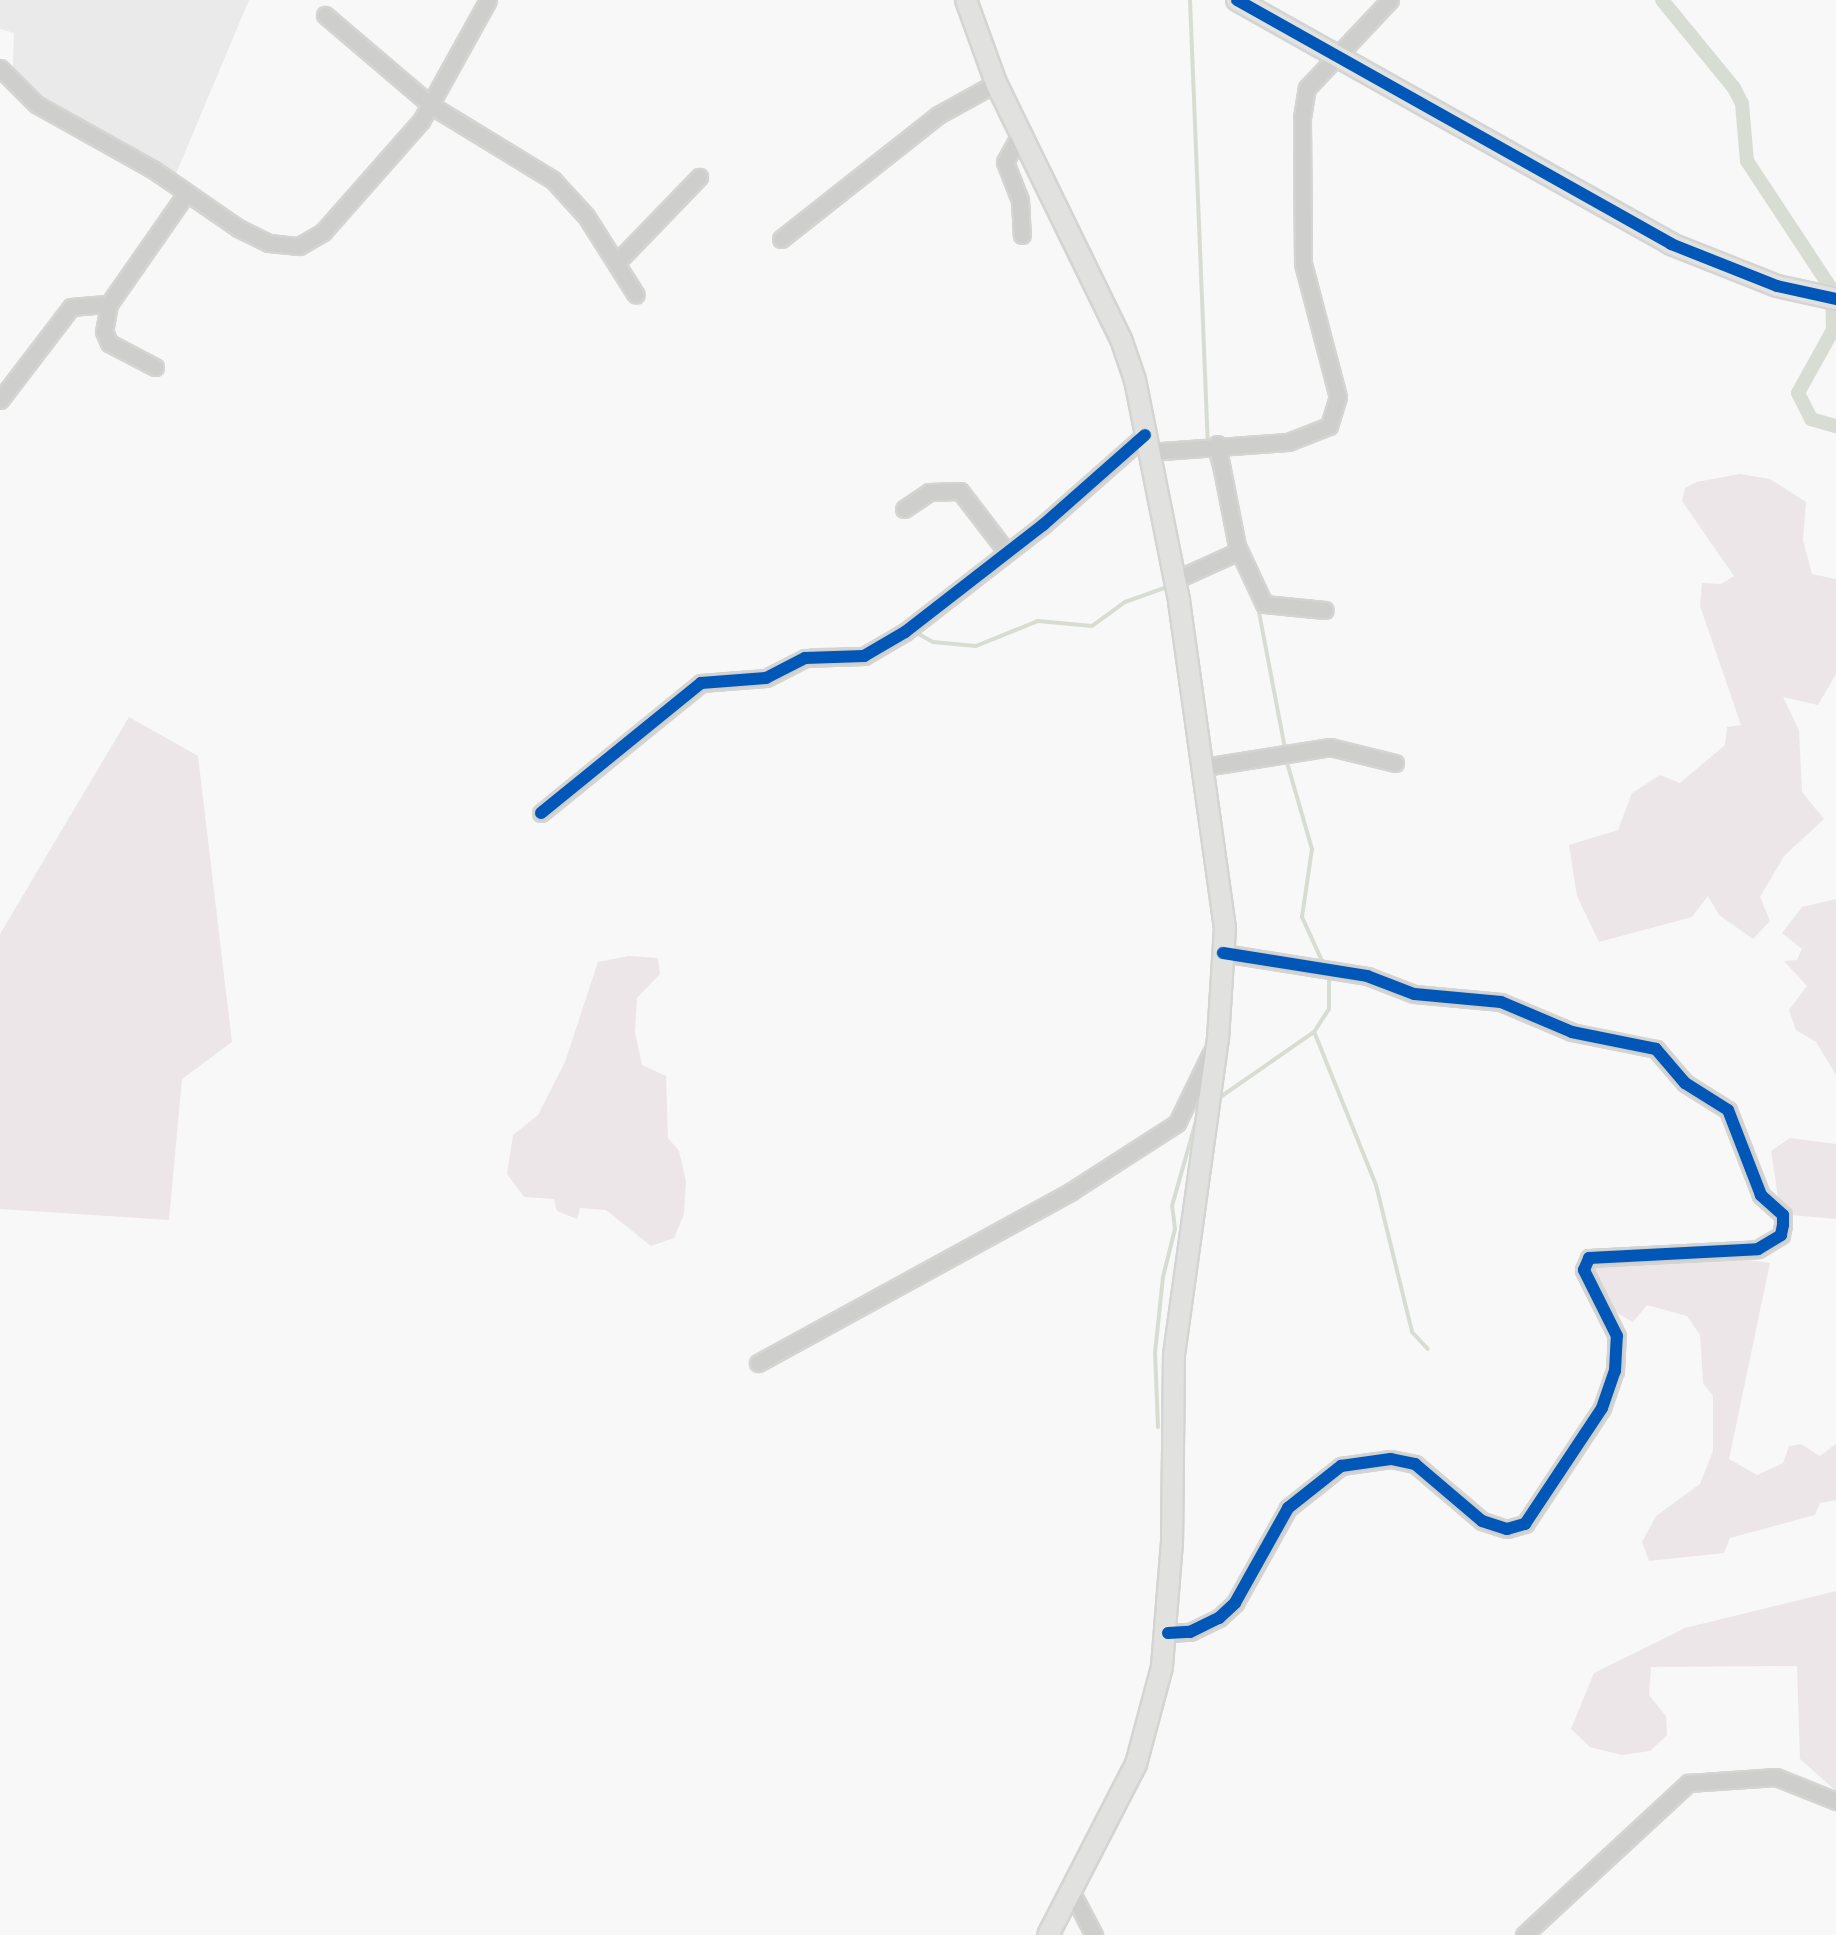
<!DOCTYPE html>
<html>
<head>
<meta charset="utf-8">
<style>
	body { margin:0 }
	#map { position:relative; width:1836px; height:1935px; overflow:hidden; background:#f8f8f8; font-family:"DejaVu Sans",sans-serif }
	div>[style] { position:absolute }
	.built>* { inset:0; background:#e9eae9 }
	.green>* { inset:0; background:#ece6e8 }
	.stream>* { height:4px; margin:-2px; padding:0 2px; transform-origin:2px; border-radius:2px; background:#d8ddd4 }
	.canal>* { height:14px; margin:-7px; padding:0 7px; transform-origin:7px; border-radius:7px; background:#d8ddd4 }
	.roads { filter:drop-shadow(2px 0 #d4d5d3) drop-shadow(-2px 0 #d4d5d3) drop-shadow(0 2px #d4d5d3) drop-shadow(0 -2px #d4d5d3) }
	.street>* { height:15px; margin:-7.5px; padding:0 7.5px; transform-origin:7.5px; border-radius:7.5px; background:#cecfcd }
	.secondary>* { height:20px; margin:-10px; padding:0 10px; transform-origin:10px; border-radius:10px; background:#e1e2e0 }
	.cycleway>* { height:12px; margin:-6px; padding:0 6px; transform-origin:6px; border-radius:6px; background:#0057b8 }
	span { translate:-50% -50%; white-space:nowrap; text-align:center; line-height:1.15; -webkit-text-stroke:10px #fff; paint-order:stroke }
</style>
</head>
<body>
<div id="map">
	<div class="built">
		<i style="clip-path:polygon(0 0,249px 0,170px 188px,12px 93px,14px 33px,0 29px)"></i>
	</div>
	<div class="green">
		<i style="clip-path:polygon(1740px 474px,1770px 479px,1806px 502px,1803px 540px,1812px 574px,1836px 579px,1836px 674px,1818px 705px,1783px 697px,1799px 730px,1802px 792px,1824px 819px,1784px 856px,1760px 897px,1770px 921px,1753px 939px,1719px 915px,1708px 896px,1692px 917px,1599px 942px,1577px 896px,1569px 845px,1618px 830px,1632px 793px,1660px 775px,1680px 783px,1725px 745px,1727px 727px,1741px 725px,1700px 606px,1702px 583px,1721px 584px,1734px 576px,1682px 501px,1685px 488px,1696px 482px)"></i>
		<i style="clip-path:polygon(129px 717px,198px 756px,232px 1042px,182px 1079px,169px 1220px,0 1209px,0 934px)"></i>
		<i style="clip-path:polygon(1836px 899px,1836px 1075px,1816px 1042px,1796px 1030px,1789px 1010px,1807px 986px,1784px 961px,1797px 960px,1802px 949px,1782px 933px,1802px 907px)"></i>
		<i style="clip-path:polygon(629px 956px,658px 958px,660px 974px,637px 998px,635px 1032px,642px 1065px,666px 1076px,668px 1138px,679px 1151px,686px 1181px,684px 1214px,674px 1238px,651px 1246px,606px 1210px,580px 1208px,577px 1219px,557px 1211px,554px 1199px,524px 1197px,507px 1174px,513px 1135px,538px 1115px,565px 1062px,598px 962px)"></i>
		<i style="clip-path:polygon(1790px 1138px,1836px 1144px,1836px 1219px,1791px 1215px,1778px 1197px,1771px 1151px)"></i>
		<i style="clip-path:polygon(1713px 1255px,1770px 1263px,1729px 1459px,1757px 1475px,1783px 1463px,1789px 1446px,1801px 1444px,1820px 1456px,1836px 1444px,1836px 1500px,1820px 1503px,1815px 1515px,1730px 1538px,1724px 1553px,1649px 1561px,1642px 1542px,1656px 1516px,1700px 1484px,1713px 1451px,1713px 1396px,1703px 1383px,1700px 1335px,1687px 1316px,1647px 1305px,1633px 1322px,1617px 1313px,1591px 1274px,1598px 1266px)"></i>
		<i style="clip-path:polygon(1836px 1591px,1836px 1791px,1800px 1759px,1797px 1666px,1651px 1667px,1649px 1695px,1666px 1716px,1667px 1735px,1650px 1751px,1622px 1755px,1590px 1747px,1571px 1729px,1594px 1673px,1685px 1628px)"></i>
	</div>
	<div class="stream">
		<i style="left:1190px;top:0;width:442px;rotate:87.7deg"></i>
		<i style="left:1209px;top:451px;width:26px;rotate:74deg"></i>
		<i style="left:1235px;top:557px;width:25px;rotate:67deg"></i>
		<i style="left:1258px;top:607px;width:145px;rotate:79.2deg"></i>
		<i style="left:915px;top:632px;width:21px;rotate:29deg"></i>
		<i style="left:933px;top:642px;width:43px;rotate:5.3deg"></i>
		<i style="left:976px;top:646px;width:67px;rotate:-22deg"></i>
		<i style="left:1038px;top:621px;width:54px;rotate:5.3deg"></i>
		<i style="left:1092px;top:626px;width:41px;rotate:-36deg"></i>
		<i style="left:1125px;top:602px;width:48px;rotate:-19.6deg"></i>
		<i style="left:861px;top:649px;width:25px;rotate:-29deg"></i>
		<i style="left:811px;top:650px;width:40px;rotate:-1.4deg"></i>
		<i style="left:1286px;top:759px;width:94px;rotate:73.9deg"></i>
		<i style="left:1312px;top:849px;width:69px;rotate:98.4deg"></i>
		<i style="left:1302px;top:917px;width:51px;rotate:65.5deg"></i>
		<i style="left:1315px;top:1034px;width:163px;rotate:68deg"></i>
		<i style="left:1376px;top:1185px;width:151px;rotate:76.2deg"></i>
		<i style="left:1412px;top:1332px;width:23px;rotate:47deg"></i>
		<i style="left:1216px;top:1100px;width:119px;rotate:-34.8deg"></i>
		<i style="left:1314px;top:1032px;width:27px;rotate:-57deg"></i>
		<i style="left:1329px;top:1009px;width:33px;rotate:-90deg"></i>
		<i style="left:1158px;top:1427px;width:74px;rotate:-92.3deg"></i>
		<i style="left:1155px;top:1353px;width:76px;rotate:-84deg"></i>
		<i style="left:1163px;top:1277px;width:49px;rotate:-76deg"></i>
		<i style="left:1175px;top:1229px;width:23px;rotate:-97deg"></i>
		<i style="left:1172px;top:1206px;width:96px;rotate:-74.2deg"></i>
	</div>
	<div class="canal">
		<i style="left:1662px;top:0;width:114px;rotate:50.7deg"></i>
		<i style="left:1734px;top:88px;width:18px;rotate:63deg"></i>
		<i style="left:1742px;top:104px;width:57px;rotate:85deg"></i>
		<i style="left:1747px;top:161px;width:154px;rotate:56.6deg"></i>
		<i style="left:1832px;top:290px;width:40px;rotate:88.6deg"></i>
		<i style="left:1833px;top:330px;width:72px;rotate:119.1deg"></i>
		<i style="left:1798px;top:393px;width:29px;rotate:63deg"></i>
		<i style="left:1811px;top:419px;width:26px;rotate:16deg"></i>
	</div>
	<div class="roads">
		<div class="street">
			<i style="left:325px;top:15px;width:140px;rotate:40.4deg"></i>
			<i style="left:432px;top:106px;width:142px;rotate:31.4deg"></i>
			<i style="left:553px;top:180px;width:49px;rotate:47.5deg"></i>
			<i style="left:586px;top:216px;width:93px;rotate:57.7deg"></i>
			<i style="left:0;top:68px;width:51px;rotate:45deg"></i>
			<i style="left:36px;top:104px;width:135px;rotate:29.2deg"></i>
			<i style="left:154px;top:170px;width:102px;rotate:34.6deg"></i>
			<i style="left:238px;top:228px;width:34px;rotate:26deg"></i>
			<i style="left:269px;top:243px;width:30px;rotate:6deg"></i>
			<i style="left:299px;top:246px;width:28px;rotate:-30deg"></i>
			<i style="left:323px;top:232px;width:148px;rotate:-48.6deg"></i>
			<i style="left:421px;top:121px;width:138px;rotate:-61deg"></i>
			<i style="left:1021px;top:133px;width:33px;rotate:119deg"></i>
			<i style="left:1005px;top:162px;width:41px;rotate:68.5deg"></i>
			<i style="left:1020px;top:200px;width:35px;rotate:87deg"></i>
			<i style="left:781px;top:239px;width:200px;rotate:-38.3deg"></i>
			<i style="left:938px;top:115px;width:66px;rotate:-28.9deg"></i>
			<i style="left:618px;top:261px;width:117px;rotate:-46deg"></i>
			<i style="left:109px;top:304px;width:27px;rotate:100deg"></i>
			<i style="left:104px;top:331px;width:13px;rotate:67deg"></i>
			<i style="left:109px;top:343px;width:52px;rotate:27.6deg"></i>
			<i style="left:0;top:400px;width:117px;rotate:-52.6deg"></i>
			<i style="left:71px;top:307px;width:38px;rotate:-5deg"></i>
			<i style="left:109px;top:304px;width:133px;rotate:-55.1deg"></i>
			<i style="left:1217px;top:444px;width:104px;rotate:78.9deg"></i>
			<i style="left:1237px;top:546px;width:64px;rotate:65deg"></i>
			<i style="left:1264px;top:604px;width:61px;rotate:5.6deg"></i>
			<i style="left:1148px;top:452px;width:140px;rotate:-4.1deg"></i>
			<i style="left:1288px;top:442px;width:44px;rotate:-21.3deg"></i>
			<i style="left:1329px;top:426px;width:30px;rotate:-73deg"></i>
			<i style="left:1338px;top:397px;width:138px;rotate:-104.7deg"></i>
			<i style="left:1303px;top:264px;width:146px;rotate:-90.4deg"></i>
			<i style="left:1302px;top:118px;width:30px;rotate:-81deg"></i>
			<i style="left:1307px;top:88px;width:121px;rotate:-46.7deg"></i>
			<i style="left:904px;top:509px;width:30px;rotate:-34deg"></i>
			<i style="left:929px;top:492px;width:31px;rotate:-2deg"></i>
			<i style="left:960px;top:491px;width:76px;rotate:52.5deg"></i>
			<i style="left:1175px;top:580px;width:70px;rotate:-24.4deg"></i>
			<i style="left:1204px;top:767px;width:128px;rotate:-9deg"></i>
			<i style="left:1330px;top:747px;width:67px;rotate:13.8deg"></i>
			<i style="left:541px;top:813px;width:206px;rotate:-39.1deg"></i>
			<i style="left:701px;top:683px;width:65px;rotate:-4.4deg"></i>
			<i style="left:766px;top:678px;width:44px;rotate:-27.1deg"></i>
			<i style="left:805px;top:658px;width:59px;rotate:-1.9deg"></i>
			<i style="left:864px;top:656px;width:48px;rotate:-30.3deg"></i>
			<i style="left:905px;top:632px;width:175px;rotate:-37.8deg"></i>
			<i style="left:1043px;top:525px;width:136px;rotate:-41.4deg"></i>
			<i style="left:758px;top:1363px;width:356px;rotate:-28.7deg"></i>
			<i style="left:1070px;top:1192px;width:127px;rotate:-32.8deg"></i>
			<i style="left:1177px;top:1123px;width:78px;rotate:-64.1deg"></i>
			<i style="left:1168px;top:1633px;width:22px;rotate:-3deg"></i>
			<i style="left:1190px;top:1632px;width:32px;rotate:-26deg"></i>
			<i style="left:1219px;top:1618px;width:22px;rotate:-43deg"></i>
			<i style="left:1235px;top:1603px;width:109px;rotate:-60.8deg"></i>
			<i style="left:1288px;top:1508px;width:68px;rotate:-38.4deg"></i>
			<i style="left:1341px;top:1466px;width:50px;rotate:-8deg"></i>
			<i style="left:1391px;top:1459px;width:25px;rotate:12deg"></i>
			<i style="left:1415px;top:1464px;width:88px;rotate:40.4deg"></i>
			<i style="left:1482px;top:1521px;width:26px;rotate:18deg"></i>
			<i style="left:1507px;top:1529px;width:19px;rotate:-16deg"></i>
			<i style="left:1525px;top:1524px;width:139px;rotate:-56.4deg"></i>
			<i style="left:1602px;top:1408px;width:39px;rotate:-71deg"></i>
			<i style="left:1615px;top:1371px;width:35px;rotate:-87deg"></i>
			<i style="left:1617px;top:1336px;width:74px;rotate:-116.6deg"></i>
			<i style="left:1584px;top:1270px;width:13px;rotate:-67deg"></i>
			<i style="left:1589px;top:1258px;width:169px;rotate:-3deg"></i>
			<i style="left:1758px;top:1249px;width:27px;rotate:-31deg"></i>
			<i style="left:1781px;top:1235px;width:10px;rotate:-79deg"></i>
			<i style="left:1783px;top:1225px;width:10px;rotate:-90deg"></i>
			<i style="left:1783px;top:1215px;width:30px;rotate:-138deg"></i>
			<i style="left:1761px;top:1195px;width:91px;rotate:-111.2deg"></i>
			<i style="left:1728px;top:1110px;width:51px;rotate:-147.9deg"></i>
			<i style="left:1685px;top:1083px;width:45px;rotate:-130.5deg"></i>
			<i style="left:1656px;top:1049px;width:86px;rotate:-168.6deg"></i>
			<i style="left:1572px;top:1032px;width:77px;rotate:-157.1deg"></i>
			<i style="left:1501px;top:1002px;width:87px;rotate:-174.7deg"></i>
			<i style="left:1414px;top:994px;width:50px;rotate:-159deg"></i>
			<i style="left:1367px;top:976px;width:146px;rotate:-170.9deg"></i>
			<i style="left:1071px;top:1891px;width:50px;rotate:62.4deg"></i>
			<i style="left:1524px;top:1935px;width:224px;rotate:-42.8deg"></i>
			<i style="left:1688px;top:1783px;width:88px;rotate:-3.9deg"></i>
			<i style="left:1776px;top:1777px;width:65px;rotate:21.8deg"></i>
		</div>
		<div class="secondary">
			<i style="left:966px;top:0;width:88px;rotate:70.1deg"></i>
			<i style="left:996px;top:83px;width:285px;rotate:64deg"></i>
			<i style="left:1121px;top:339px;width:43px;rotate:71.1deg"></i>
			<i style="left:1135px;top:380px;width:225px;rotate:78.7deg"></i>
			<i style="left:1179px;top:601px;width:330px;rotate:82deg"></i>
			<i style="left:1225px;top:928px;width:110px;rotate:93.6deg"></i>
			<i style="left:1218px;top:1038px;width:319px;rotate:97.9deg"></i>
			<i style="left:1174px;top:1354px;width:188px;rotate:90.6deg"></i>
			<i style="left:1172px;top:1542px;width:125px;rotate:94.6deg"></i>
			<i style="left:1162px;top:1667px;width:100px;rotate:105deg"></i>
			<i style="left:1136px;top:1764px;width:192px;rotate:117.2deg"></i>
			<i style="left:1237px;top:0;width:498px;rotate:29.3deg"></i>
			<i style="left:1671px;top:244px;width:114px;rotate:21.6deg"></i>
			<i style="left:1777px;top:286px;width:60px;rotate:12.4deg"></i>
		</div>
	</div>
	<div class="cycleway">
		<i style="left:1237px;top:0;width:498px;rotate:29.3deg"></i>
		<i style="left:1671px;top:244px;width:114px;rotate:21.6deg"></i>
		<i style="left:1777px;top:286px;width:60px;rotate:12.4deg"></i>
		<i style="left:541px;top:813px;width:206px;rotate:-39.1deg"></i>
		<i style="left:701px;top:683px;width:65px;rotate:-4.4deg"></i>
		<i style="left:766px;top:678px;width:44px;rotate:-27.1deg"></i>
		<i style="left:805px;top:658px;width:59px;rotate:-1.9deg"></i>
		<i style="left:864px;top:656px;width:48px;rotate:-30.3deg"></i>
		<i style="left:905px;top:632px;width:175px;rotate:-37.8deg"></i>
		<i style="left:1043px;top:525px;width:136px;rotate:-41.4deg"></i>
		<i style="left:1168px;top:1633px;width:22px;rotate:-3deg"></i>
		<i style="left:1190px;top:1632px;width:32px;rotate:-26deg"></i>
		<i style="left:1219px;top:1618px;width:22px;rotate:-43deg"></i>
		<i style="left:1235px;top:1603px;width:109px;rotate:-60.8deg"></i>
		<i style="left:1288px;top:1508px;width:68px;rotate:-38.4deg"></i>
		<i style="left:1341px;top:1466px;width:50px;rotate:-8deg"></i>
		<i style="left:1391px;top:1459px;width:25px;rotate:12deg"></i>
		<i style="left:1415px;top:1464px;width:88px;rotate:40.4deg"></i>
		<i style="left:1482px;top:1521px;width:26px;rotate:18deg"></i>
		<i style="left:1507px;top:1529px;width:19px;rotate:-16deg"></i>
		<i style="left:1525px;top:1524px;width:139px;rotate:-56.4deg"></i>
		<i style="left:1602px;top:1408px;width:39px;rotate:-71deg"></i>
		<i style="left:1615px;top:1371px;width:35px;rotate:-87deg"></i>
		<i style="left:1617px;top:1336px;width:74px;rotate:-116.6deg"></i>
		<i style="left:1584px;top:1270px;width:13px;rotate:-67deg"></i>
		<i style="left:1589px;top:1258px;width:169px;rotate:-3deg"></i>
		<i style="left:1758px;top:1249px;width:27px;rotate:-31deg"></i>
		<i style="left:1781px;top:1235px;width:10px;rotate:-79deg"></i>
		<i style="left:1783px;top:1225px;width:10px;rotate:-90deg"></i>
		<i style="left:1783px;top:1215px;width:30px;rotate:-138deg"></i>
		<i style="left:1761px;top:1195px;width:91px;rotate:-111.2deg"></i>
		<i style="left:1728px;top:1110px;width:51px;rotate:-147.9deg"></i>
		<i style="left:1685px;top:1083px;width:45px;rotate:-130.5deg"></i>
		<i style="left:1656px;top:1049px;width:86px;rotate:-168.6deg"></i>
		<i style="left:1572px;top:1032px;width:77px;rotate:-157.1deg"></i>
		<i style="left:1501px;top:1002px;width:87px;rotate:-174.7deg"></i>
		<i style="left:1414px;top:994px;width:50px;rotate:-159deg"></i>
		<i style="left:1367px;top:976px;width:146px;rotate:-170.9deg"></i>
	</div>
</div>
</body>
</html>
